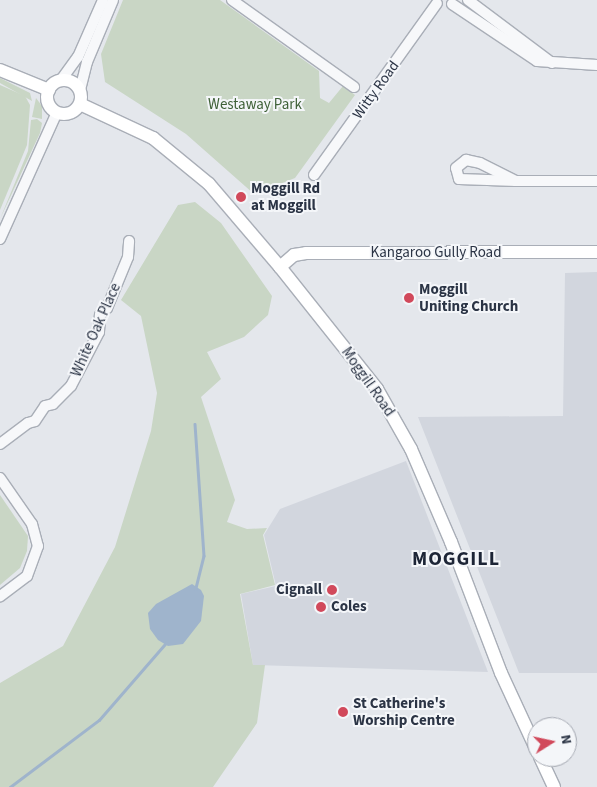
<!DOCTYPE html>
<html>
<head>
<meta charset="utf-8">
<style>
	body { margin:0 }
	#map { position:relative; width:597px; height:787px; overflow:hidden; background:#e4e7ec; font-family:"Source Sans 3",sans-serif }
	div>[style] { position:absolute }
	.built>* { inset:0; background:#d2d6de }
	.green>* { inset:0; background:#c9d6c5 }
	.water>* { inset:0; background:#9fb4cc }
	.stream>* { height:2.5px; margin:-1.25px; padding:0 1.25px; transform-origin:1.25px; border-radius:1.25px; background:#9fb4cc }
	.roads { filter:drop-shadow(1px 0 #a9aeb7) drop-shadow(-1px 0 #a9aeb7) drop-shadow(0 1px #a9aeb7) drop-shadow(0 -1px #a9aeb7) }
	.minor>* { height:10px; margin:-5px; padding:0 5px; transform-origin:5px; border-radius:5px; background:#f7f8fa }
	.major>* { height:12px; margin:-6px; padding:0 6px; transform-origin:6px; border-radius:6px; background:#fff }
	.major>.ring { margin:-6px; padding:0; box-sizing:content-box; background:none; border:12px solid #fff; border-radius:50% }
	.dots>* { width:14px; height:14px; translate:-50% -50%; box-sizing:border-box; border:2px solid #f4f6f9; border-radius:50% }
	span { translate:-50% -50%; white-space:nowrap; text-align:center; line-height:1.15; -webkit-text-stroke:4px #f4f6f9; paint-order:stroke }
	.street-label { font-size:15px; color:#2b3445 }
	.park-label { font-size:15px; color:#3f6138 }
	.poi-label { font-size:15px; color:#2b3445; font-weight:700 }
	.left { translate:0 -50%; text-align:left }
	.right { translate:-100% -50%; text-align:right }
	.district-label { font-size:20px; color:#1d2536; font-weight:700; letter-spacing:1px }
	.north { position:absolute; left:527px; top:717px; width:50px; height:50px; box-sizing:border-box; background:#f4f6f9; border:1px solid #a4a8b1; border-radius:50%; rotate:80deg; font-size:14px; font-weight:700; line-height:20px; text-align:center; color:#2b3445 }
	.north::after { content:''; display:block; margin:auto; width:18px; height:22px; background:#d1495b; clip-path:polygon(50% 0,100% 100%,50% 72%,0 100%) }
</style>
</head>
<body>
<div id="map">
	<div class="built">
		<i style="clip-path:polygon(597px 272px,597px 673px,519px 673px,418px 417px,563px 416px,565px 273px)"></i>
		<i style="clip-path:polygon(406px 461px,488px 672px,253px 665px,241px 594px,276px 586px,264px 535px,280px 509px)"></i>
	</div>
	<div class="green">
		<i style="clip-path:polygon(123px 0,220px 0,319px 71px,320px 98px,329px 103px,343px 86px,355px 95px,295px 178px,254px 194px,186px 134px,105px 82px,101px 54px)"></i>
		<i style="clip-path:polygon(0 78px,30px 93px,32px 101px,0 83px)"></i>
		<i style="clip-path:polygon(0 85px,25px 96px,30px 105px,27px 145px,0 210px)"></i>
		<i style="clip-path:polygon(36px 98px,42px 106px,42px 119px,32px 117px)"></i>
		<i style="clip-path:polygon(37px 119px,42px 123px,40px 133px,0 219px,28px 151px,31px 120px)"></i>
		<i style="clip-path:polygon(195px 202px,221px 223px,272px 296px,268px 315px,244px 337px,207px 352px,221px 379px,201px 397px,235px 500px,227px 522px,247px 529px,267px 528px,263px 535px,275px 585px,240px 594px,253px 665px,265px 665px,257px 723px,213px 787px,0 787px,0 683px,63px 646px,115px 547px,151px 431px,157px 393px,141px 316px,121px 300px,178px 205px)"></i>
		<i style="clip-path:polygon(0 495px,28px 536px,27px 551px,20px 568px,0 585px)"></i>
	</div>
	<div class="water">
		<i style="clip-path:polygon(192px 584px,201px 590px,204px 596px,201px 621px,183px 644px,168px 646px,158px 640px,150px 629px,148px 613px,156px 604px)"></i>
	</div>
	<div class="stream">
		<i style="left:195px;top:424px;width:132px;rotate:86.1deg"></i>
		<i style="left:204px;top:556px;width:34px;rotate:104deg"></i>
		<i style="left:10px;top:787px;width:111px;rotate:-37deg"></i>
		<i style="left:99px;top:720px;width:102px;rotate:-49deg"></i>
	</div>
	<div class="roads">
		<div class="minor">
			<i style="left:232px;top:0;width:150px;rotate:35.5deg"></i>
			<i style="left:468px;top:0;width:105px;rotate:36.9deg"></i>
			<i style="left:452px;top:4px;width:102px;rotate:33.8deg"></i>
			<i style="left:537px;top:61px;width:60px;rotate:3.8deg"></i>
			<i style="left:61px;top:80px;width:29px;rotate:-54deg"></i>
			<i style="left:78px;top:57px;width:62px;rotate:-66.3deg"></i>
			<i style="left:80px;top:90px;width:29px;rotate:-76deg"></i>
			<i style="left:87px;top:62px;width:67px;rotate:-67.2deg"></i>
			<i style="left:466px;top:160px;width:14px;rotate:12deg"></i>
			<i style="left:480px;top:163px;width:40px;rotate:26.6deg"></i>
			<i style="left:516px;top:181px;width:57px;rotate:-178deg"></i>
			<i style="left:459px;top:179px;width:11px;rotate:-105deg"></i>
			<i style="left:456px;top:168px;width:13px;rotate:-39deg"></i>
			<i style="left:314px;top:175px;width:211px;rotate:-54.4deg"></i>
			<i style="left:516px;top:181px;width:81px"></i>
			<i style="left:0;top:239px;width:139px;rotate:-65.8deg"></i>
			<i style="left:0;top:444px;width:35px;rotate:-37deg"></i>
			<i style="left:28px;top:423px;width:7px;rotate:-16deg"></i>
			<i style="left:35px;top:421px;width:18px;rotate:-56deg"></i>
			<i style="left:45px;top:406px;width:8px;rotate:-14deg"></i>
			<i style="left:53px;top:404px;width:25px;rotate:-45deg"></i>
			<i style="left:71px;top:386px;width:61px;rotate:-62.6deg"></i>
			<i style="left:99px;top:332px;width:17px;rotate:-87deg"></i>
			<i style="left:100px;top:315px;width:10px;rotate:-45deg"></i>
			<i style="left:107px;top:308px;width:55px;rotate:-67.6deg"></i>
			<i style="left:128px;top:257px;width:16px;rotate:-86deg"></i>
			<i style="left:0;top:478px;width:56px;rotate:55.2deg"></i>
			<i style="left:32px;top:524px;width:23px;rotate:75deg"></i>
			<i style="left:38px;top:546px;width:32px;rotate:110deg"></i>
			<i style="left:27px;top:576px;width:34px;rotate:143deg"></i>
		</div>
		<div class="major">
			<i style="left:0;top:70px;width:53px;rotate:22.2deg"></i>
			<i class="ring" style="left:47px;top:80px;width:22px;height:22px"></i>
			<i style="left:80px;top:104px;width:81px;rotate:25deg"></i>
			<i style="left:153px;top:138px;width:72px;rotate:39.4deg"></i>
			<i style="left:209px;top:184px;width:109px;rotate:49.5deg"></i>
			<i style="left:280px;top:267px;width:156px;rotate:51.5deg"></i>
			<i style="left:377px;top:389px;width:69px;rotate:60.5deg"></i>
			<i style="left:411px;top:449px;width:101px;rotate:66.7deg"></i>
			<i style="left:451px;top:542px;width:140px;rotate:69.1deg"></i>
			<i style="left:501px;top:673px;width:86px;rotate:65.2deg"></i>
			<i style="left:280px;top:267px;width:18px;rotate:-41deg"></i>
			<i style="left:294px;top:255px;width:12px;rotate:-9deg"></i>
			<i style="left:306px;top:253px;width:291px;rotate:-0.2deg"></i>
			<i style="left:540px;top:757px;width:33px;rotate:65deg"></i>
		</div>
	</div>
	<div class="dots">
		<i style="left:241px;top:197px;background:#d1495b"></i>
		<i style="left:409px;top:298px;background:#d1495b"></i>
		<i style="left:332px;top:590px;background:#d1495b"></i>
		<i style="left:321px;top:607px;background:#d1495b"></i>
		<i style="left:343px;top:712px;background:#d1495b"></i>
	</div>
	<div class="street-label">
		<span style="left:376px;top:90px;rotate:-54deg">Witty Road</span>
		<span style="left:436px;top:253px">Kangaroo Gully Road</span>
		<span style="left:96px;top:330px;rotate:-66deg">White Oak Place</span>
		<span style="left:368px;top:382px;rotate:55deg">Moggill Road</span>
	</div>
	<div class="park-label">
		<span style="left:255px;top:105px">Westaway Park</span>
	</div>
	<div class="poi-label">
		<span class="left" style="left:251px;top:197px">Moggill Rd<br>at Moggill</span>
		<span class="left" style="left:419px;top:298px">Moggill<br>Uniting Church</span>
		<span class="right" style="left:322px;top:590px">Cignall</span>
		<span class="left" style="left:331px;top:607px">Coles</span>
		<span class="left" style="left:353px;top:712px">St Catherine's<br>Worship Centre</span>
	</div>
	<div class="district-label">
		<span style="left:456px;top:559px">MOGGILL</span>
	</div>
	<div class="north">N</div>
</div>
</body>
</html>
